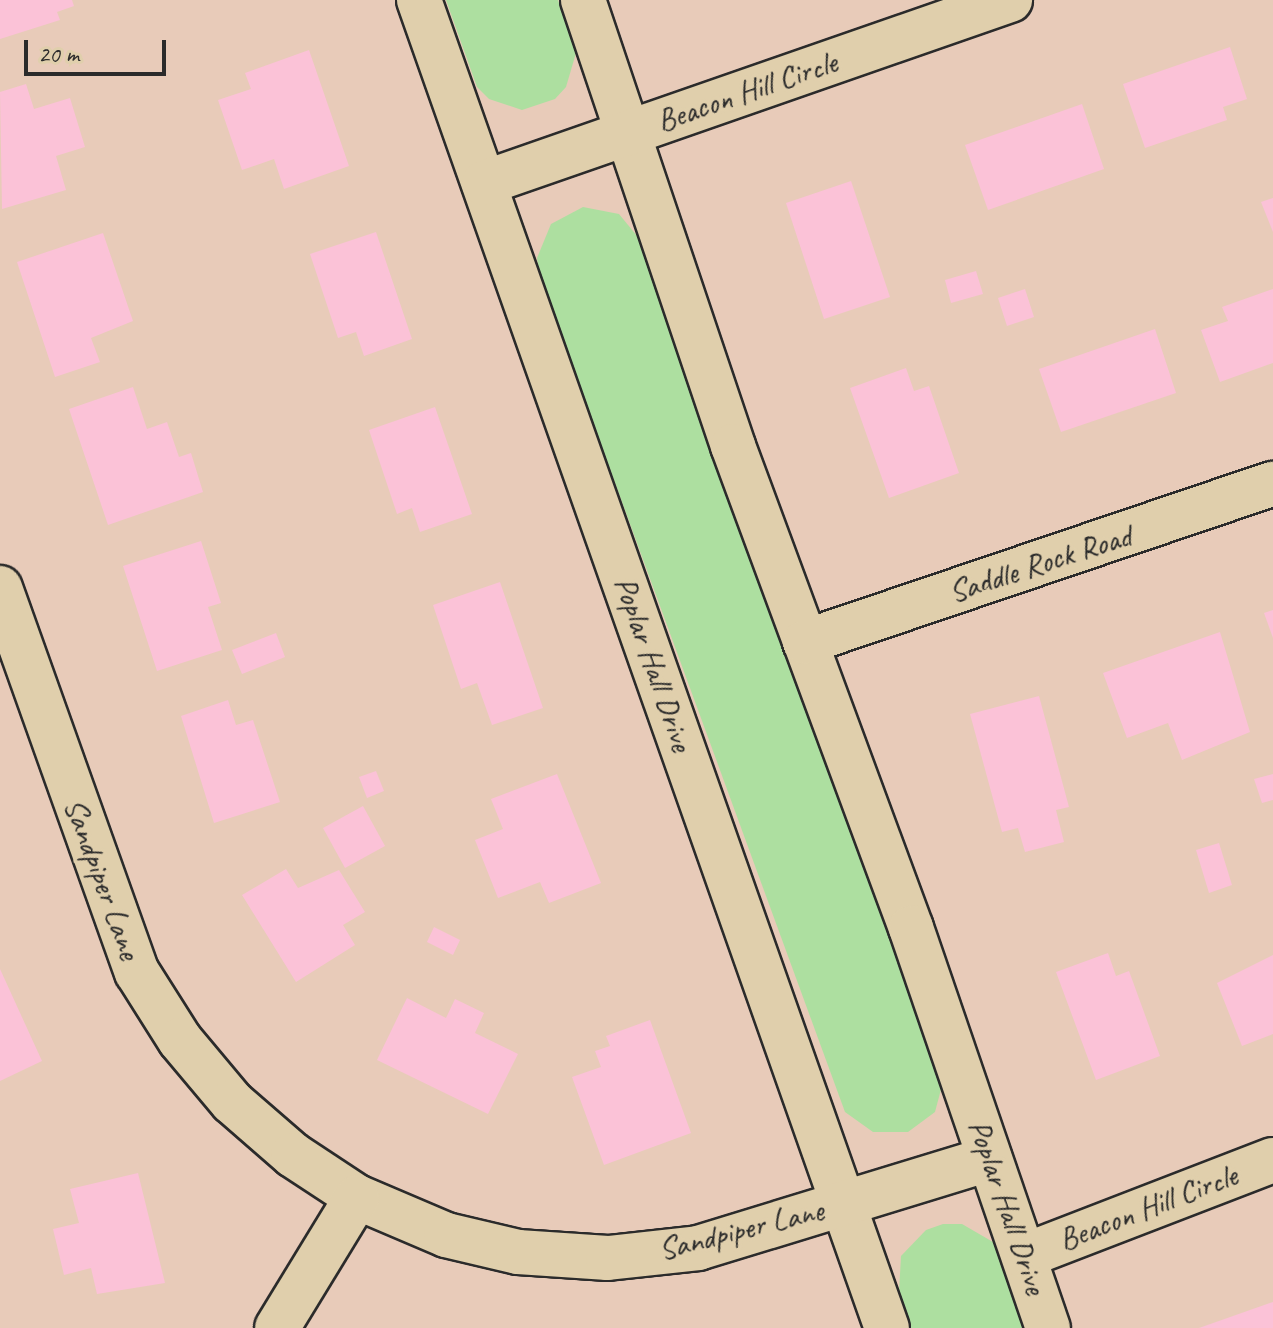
<!DOCTYPE html>
<html>
<head>
<meta charset="utf-8">
<style>
	body { margin:0 }
	#map { position:relative; width:1273px; height:1328px; overflow:hidden; background:#e8cbb9; font-family:Caveat,sans-serif }
	div>[style] { position:absolute }
	.green>* { inset:0; background:#addfa0 }
	.building>* { inset:0; background:#fbc2d7 }
	.roads { filter:drop-shadow(2px 0 #2b2b2b) drop-shadow(-2px 0 #2b2b2b) drop-shadow(0 2px #2b2b2b) drop-shadow(0 -2px #2b2b2b) }
	.minor>* { height:44px; margin:-22px; padding:0 22px; transform-origin:22px; border-radius:22px; background:#e0cfac }
	span { translate:-50% -50%; white-space:nowrap; text-align:center; line-height:1.15; -webkit-text-stroke:7px #e0cfac; paint-order:stroke }
	.street-label { font-size:32px; color:#2b2b2b }
	.scale { position:absolute; left:24px; top:40px; width:142px; height:36px; box-sizing:border-box; border:4px solid #2b2b2b; border-top:0; padding-left:10px; font-size:24px; line-height:28px; white-space:nowrap; color:#2b2b2b; -webkit-text-stroke:6px #e0cfac; paint-order:stroke }
</style>
</head>
<body>
<div id="map">
	<div class="green">
		<i style="clip-path:polygon(446px 0,558px 0,576px 53px,566px 87px,555px 99px,522px 110px,489px 99px,477px 87px)"></i>
		<i style="clip-path:polygon(583px 207px,619px 214px,642px 242px,944px 1078px,935px 1112px,908px 1132px,873px 1132px,845px 1112px,539px 275px,537px 258px,551px 224px)"></i>
		<i style="clip-path:polygon(943px 1224px,962px 1224px,993px 1242px,1026px 1328px,911px 1328px,899px 1292px,901px 1256px,926px 1230px)"></i>
	</div>
	<div class="building">
		<i style="clip-path:polygon(0 0,72px 0,74px 6px,57px 12px,60px 20px,0 39px)"></i>
		<i style="clip-path:polygon(1230px 47px,1247px 99px,1223px 107px,1227px 120px,1145px 148px,1123px 84px)"></i>
		<i style="clip-path:polygon(309px 50px,349px 166px,284px 189px,274px 159px,242px 170px,218px 100px,251px 89px,245px 73px)"></i>
		<i style="clip-path:polygon(26px 84px,34px 109px,70px 98px,85px 147px,56px 156px,66px 190px,2px 209px,0 92px)"></i>
		<i style="clip-path:polygon(1082px 104px,1104px 169px,988px 210px,965px 145px)"></i>
		<i style="clip-path:polygon(851px 181px,890px 297px,824px 319px,786px 203px)"></i>
		<i style="clip-path:polygon(1273px 198px,1273px 232px,1261px 202px)"></i>
		<i style="clip-path:polygon(376px 232px,412px 339px,364px 356px,356px 332px,338px 338px,310px 254px)"></i>
		<i style="clip-path:polygon(103px 233px,133px 321px,91px 338px,100px 362px,55px 377px,17px 262px)"></i>
		<i style="clip-path:polygon(976px 271px,983px 294px,951px 303px,945px 280px)"></i>
		<i style="clip-path:polygon(1025px 289px,1034px 317px,1007px 326px,998px 298px)"></i>
		<i style="clip-path:polygon(1273px 289px,1273px 363px,1220px 382px,1201px 330px,1228px 321px,1222px 307px)"></i>
		<i style="clip-path:polygon(1155px 329px,1176px 393px,1061px 432px,1039px 369px)"></i>
		<i style="clip-path:polygon(906px 368px,914px 391px,929px 386px,959px 473px,889px 498px,850px 388px)"></i>
		<i style="clip-path:polygon(133px 387px,147px 429px,167px 422px,179px 457px,191px 453px,203px 492px,108px 525px,69px 409px)"></i>
		<i style="clip-path:polygon(435px 407px,472px 514px,420px 532px,412px 508px,397px 514px,369px 430px)"></i>
		<i style="clip-path:polygon(201px 541px,221px 603px,208px 607px,222px 650px,157px 671px,123px 566px)"></i>
		<i style="clip-path:polygon(500px 582px,543px 708px,492px 725px,477px 683px,461px 689px,433px 605px)"></i>
		<i style="clip-path:polygon(1273px 610px,1273px 638px,1264px 613px)"></i>
		<i style="clip-path:polygon(1220px 632px,1250px 732px,1182px 760px,1168px 723px,1127px 738px,1103px 673px)"></i>
		<i style="clip-path:polygon(276px 633px,285px 657px,242px 674px,232px 650px)"></i>
		<i style="clip-path:polygon(1039px 696px,1069px 807px,1056px 810px,1064px 842px,1025px 852px,1018px 828px,1002px 832px,970px 714px)"></i>
		<i style="clip-path:polygon(228px 700px,236px 725px,253px 720px,280px 802px,214px 823px,181px 716px)"></i>
		<i style="clip-path:polygon(376px 771px,384px 791px,367px 798px,359px 777px)"></i>
		<i style="clip-path:polygon(557px 774px,601px 883px,549px 903px,540px 882px,498px 898px,475px 840px,503px 829px,491px 799px)"></i>
		<i style="clip-path:polygon(1273px 774px,1273px 800px,1262px 803px,1254px 779px)"></i>
		<i style="clip-path:polygon(363px 806px,385px 846px,345px 868px,323px 828px)"></i>
		<i style="clip-path:polygon(1219px 843px,1232px 885px,1209px 893px,1196px 850px)"></i>
		<i style="clip-path:polygon(286px 869px,298px 888px,339px 870px,365px 912px,343px 925px,355px 945px,296px 982px,242px 895px)"></i>
		<i style="clip-path:polygon(434px 927px,460px 940px,453px 955px,427px 942px)"></i>
		<i style="clip-path:polygon(1108px 953px,1116px 976px,1129px 971px,1160px 1056px,1096px 1080px,1056px 972px)"></i>
		<i style="clip-path:polygon(1273px 955px,1273px 1034px,1242px 1046px,1217px 983px)"></i>
		<i style="clip-path:polygon(0 969px,42px 1061px,0 1081px)"></i>
		<i style="clip-path:polygon(407px 998px,446px 1018px,455px 999px,484px 1013px,475px 1033px,518px 1054px,488px 1114px,377px 1060px)"></i>
		<i style="clip-path:polygon(650px 1020px,691px 1133px,604px 1165px,572px 1077px,601px 1067px,595px 1051px,610px 1046px,606px 1036px)"></i>
		<i style="clip-path:polygon(138px 1173px,165px 1283px,97px 1294px,91px 1268px,64px 1275px,53px 1229px,79px 1223px,70px 1189px)"></i>
		<i style="clip-path:polygon(1273px 1302px,1273px 1328px,1199px 1328px)"></i>
	</div>
	<div class="roads">
		<div class="minor">
			<i style="left:419px;top:0;width:1408px;rotate:70.59deg"></i>
			<i style="left:583px;top:0;width:471px;rotate:71.4deg"></i>
			<i style="left:733px;top:446px;width:514px;rotate:69.73deg"></i>
			<i style="left:911px;top:928px;width:423px;rotate:71.1deg"></i>
			<i style="left:484px;top:183px;width:557px;rotate:-19.18deg"></i>
			<i style="left:0;top:588px;width:408px;rotate:70.4deg"></i>
			<i style="left:137px;top:972px;width:80px;rotate:57.7deg"></i>
			<i style="left:180px;top:1040px;width:81px;rotate:50deg"></i>
			<i style="left:232px;top:1102px;width:81px;rotate:41deg"></i>
			<i style="left:293px;top:1155px;width:77px;rotate:33.3deg"></i>
			<i style="left:357px;top:1197px;width:97px;rotate:23.1deg"></i>
			<i style="left:446px;top:1235px;width:74px;rotate:13.3deg"></i>
			<i style="left:518px;top:1252px;width:90px;rotate:3.8deg"></i>
			<i style="left:608px;top:1258px;width:91px;rotate:-6.3deg"></i>
			<i style="left:698px;top:1248px;width:305px;rotate:-17deg"></i>
			<i style="left:805px;top:642px;width:494px;rotate:-18.7deg"></i>
			<i style="left:1024px;top:1256px;width:267px;rotate:-21.1deg"></i>
			<i style="left:277px;top:1328px;width:153px;rotate:-58.6deg"></i>
		</div>
	</div>
	<div class="street-label">
		<span style="left:747px;top:92px;rotate:-19deg">Beacon Hill Circle</span>
		<span style="left:1040px;top:564px;rotate:-18deg">Saddle Rock Road</span>
		<span style="left:653px;top:664px;rotate:71deg">Poplar Hall Drive</span>
		<span style="left:102px;top:879px;rotate:70deg">Sandpiper Lane</span>
		<span style="left:1007px;top:1207px;rotate:71deg">Poplar Hall Drive</span>
		<span style="left:1148px;top:1208px;rotate:-21deg">Beacon Hill Circle</span>
		<span style="left:741px;top:1230px;rotate:-14deg">Sandpiper Lane</span>
	</div>
	<div class="scale">20 m</div>
</div>
</body>
</html>
